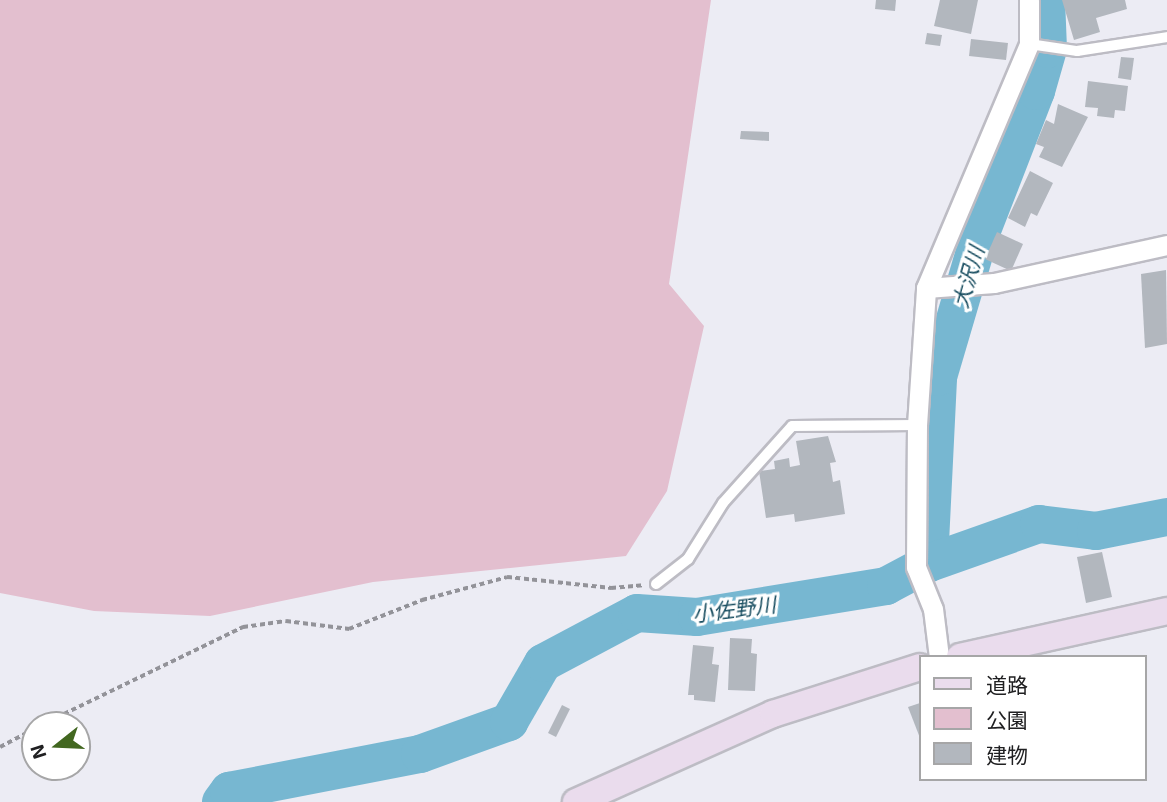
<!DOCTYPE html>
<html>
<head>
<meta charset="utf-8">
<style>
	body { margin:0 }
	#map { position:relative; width:1167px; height:802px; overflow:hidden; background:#ececf4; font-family:"Exo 2","Noto Sans JP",sans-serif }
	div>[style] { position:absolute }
	.green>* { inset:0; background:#e3bfcf }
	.river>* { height:38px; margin:-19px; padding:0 19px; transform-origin:19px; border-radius:19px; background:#77b7d1 }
	.building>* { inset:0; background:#b2b7be }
	.path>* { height:3.5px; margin-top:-1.75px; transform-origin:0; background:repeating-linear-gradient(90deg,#939399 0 5px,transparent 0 8.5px) }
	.roads { filter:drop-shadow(2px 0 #bdbcc4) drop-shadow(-2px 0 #bdbcc4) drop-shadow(0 2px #bdbcc4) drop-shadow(0 -2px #bdbcc4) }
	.lane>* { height:10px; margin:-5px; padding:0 5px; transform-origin:5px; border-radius:5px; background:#fff }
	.street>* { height:19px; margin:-9.5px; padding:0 9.5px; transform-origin:9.5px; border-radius:9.5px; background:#fff }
	.secondary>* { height:26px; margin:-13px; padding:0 13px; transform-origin:13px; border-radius:13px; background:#eadced }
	span { translate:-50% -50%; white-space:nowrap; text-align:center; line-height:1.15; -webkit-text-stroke:6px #fff; paint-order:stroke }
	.water-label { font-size:21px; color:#184d60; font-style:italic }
	.legend { position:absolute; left:919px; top:655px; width:228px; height:126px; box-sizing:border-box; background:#fff; border:2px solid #a6a6a7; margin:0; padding:9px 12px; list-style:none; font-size:21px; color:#202022 }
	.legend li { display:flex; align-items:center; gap:14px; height:35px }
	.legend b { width:35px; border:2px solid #a6a6a7 }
	.north { position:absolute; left:21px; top:711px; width:70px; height:70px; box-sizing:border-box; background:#fff; border:2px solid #a6a6a7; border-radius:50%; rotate:252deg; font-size:19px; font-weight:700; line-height:28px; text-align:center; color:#202022 }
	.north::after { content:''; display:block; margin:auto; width:24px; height:32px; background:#426720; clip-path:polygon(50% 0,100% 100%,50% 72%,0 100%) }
</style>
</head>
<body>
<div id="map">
	<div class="green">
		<i style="clip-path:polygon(0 0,711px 0,669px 284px,704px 326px,667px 491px,626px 556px,373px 582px,210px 616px,94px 611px,0 593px)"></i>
	</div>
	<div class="river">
		<i style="left:929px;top:563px;width:186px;rotate:-87.2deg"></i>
		<i style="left:938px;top:377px;width:145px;rotate:-73.6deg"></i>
		<i style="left:979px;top:238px;width:158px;rotate:-68.8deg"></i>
		<i style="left:1036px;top:91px;width:44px;rotate:-74.1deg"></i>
		<i style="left:1048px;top:49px;width:49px;rotate:-92.3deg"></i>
		<i style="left:221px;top:802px;width:14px;rotate:-54deg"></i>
		<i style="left:229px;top:791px;width:195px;rotate:-11deg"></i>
		<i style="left:420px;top:754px;width:95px;rotate:-19.8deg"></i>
		<i style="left:509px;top:722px;width:68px;rotate:-60deg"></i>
		<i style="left:543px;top:663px;width:106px;rotate:-28deg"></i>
		<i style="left:637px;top:613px;width:60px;rotate:3.8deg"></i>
		<i style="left:697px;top:617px;width:192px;rotate:-9.3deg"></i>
		<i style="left:886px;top:586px;width:49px;rotate:-28.1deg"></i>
		<i style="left:929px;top:563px;width:117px;rotate:-19.5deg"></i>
		<i style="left:1039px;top:524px;width:57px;rotate:7deg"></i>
		<i style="left:1096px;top:531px;width:72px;rotate:-11.2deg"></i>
	</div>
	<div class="building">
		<i style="clip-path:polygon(876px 0,896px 0,895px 11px,875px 9px)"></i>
		<i style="clip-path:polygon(940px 0,978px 0,971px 34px,934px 26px)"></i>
		<i style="clip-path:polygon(1062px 0,1125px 0,1127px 9px,1096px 18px,1100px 32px,1074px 40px)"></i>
		<i style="clip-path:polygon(927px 33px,942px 35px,940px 46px,925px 44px)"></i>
		<i style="clip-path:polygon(971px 39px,1008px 43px,1006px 60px,969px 56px)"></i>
		<i style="clip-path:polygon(1121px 57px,1134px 58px,1131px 80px,1118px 78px)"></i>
		<i style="clip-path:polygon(1088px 81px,1128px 86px,1125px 111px,1115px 110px,1114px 118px,1097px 116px,1098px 108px,1085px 107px)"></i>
		<i style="clip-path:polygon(1058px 104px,1088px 117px,1062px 167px,1039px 157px,1044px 147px,1036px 144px,1046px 120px,1054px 124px)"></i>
		<i style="clip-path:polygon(741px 131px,769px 132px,769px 141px,740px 139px)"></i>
		<i style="clip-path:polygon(1030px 171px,1053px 183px,1037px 216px,1031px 213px,1025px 227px,1008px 218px)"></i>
		<i style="clip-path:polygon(997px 232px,1023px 244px,1011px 271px,985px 259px)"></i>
		<i style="clip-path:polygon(1166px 270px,1167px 344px,1145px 348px,1141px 274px)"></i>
		<i style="clip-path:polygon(828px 436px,836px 462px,830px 463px,833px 482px,840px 480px,845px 514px,795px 522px,794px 514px,766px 518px,759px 471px,775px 469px,774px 461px,789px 458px,790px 467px,800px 465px,796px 441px)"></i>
		<i style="clip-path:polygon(1102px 552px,1112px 597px,1086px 603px,1077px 557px)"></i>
		<i style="clip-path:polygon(730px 638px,752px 639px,751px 653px,757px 654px,755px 691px,728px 690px)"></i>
		<i style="clip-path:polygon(693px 645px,714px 647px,712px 664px,719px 665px,715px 702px,694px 700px,694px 695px,688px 695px)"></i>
		<i style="clip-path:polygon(920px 703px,920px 738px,908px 707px)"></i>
		<i style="clip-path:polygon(562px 705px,570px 709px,556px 737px,548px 733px)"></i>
	</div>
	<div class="path">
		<i style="left:41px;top:725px;width:225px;rotate:-25.9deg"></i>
		<i style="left:243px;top:627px;width:43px;rotate:-7.9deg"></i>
		<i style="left:286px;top:621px;width:64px;rotate:7.2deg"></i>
		<i style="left:349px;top:629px;width:79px;rotate:-21.7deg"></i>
		<i style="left:422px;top:600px;width:88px;rotate:-15.1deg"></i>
		<i style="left:507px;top:577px;width:105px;rotate:6deg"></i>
		<i style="left:611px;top:588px;width:32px;rotate:-5deg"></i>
		<i style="left:0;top:747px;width:40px;rotate:-28deg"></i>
	</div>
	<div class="roads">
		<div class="lane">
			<i style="left:1029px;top:44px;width:49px;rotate:8.3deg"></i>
			<i style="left:1077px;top:51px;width:91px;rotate:-8.8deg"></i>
			<i style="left:656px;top:584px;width:41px;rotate:-38deg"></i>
			<i style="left:688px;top:559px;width:66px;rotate:-58deg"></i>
			<i style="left:723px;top:503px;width:103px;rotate:-48.1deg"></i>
			<i style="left:792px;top:426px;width:125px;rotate:-0.5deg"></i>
		</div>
		<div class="street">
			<i style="left:926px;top:288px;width:68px;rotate:-4.2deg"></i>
			<i style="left:994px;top:283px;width:177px;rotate:-12.4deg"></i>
			<i style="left:939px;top:657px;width:48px;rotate:-97.1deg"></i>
			<i style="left:933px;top:609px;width:45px;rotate:-112deg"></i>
			<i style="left:916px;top:567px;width:142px;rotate:-89.6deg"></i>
			<i style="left:917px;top:425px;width:137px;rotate:-86.2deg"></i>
			<i style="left:926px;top:288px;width:265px;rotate:-67.1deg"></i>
			<i style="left:1029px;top:44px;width:44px;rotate:-90deg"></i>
		</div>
		<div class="secondary">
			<i style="left:960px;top:657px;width:212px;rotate:-12.5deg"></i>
			<i style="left:576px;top:802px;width:216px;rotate:-24.1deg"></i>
			<i style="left:773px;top:714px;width:154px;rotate:-17.7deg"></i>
		</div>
	</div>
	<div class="water-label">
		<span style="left:968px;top:277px;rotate:-74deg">大沢川</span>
		<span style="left:734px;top:609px;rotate:-7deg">小佐野川</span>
	</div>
	<ul class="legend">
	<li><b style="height:9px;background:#eadced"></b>道路</li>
	<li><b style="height:19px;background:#e3bfcf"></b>公園</li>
	<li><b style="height:19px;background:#b2b7be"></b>建物</li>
	</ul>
	<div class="north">N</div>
</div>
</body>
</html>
